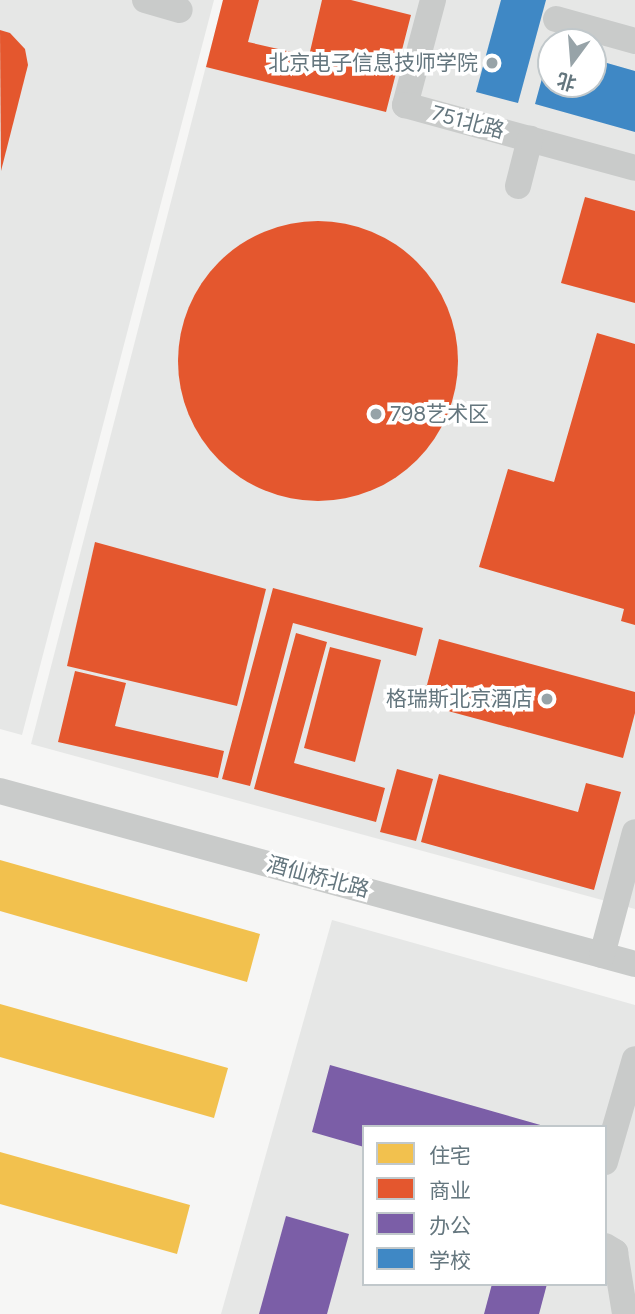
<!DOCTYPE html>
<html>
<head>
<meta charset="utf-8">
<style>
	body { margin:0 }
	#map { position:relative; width:635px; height:1314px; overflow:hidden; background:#f6f6f5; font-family:Figtree,"Noto Sans SC",sans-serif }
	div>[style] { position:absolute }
	.built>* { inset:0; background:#e6e7e6 }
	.homes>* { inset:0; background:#f2c14e }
	.shops>* { inset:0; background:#e4572e }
	.round { border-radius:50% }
	.offices>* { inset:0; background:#7b5ea7 }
	.schools>* { inset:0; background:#3f88c5 }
	.minor>* { height:26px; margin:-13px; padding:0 13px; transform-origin:13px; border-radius:13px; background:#c9cbca }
	.dots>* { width:19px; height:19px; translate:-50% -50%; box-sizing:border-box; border:4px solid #fff; border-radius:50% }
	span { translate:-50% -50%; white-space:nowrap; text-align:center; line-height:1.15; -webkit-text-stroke:7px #fff; paint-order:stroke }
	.poi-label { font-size:21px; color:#64767e }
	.right { translate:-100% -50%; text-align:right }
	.left { translate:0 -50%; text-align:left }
	.street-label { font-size:21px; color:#64767e }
	.legend { position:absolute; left:362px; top:1125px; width:245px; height:161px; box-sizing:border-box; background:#fff; border:2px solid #c1c8cb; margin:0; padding:9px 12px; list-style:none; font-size:21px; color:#64767e }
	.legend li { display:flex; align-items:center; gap:14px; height:35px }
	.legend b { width:35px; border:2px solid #c1c8cb }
	.north { position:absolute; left:537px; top:28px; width:70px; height:70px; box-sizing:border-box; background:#fff; border:2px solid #c1c8cb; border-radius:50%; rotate:196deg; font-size:19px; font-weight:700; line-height:28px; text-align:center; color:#64767e }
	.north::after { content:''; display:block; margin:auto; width:24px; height:32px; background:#97a3a8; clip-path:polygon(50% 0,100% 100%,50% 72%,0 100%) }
</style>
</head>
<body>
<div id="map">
	<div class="built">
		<i style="clip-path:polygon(0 0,214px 0,22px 735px,0 729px)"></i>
		<i style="clip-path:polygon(evenodd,223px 0,635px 0,635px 909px,31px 744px,223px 0,551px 42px,593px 42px,593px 84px,551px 84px,551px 42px)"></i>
		<i style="clip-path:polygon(evenodd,332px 920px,635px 1005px,635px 1314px,221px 1314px,332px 920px,364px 1127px,605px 1127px,605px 1284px,364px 1284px,364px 1127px)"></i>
	</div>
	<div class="homes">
		<i style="clip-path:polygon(0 860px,260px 934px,247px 982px,0 911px)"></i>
		<i style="clip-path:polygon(0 1004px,228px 1068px,214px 1118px,0 1057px)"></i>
		<i style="clip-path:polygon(0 1152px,190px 1205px,177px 1254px,0 1204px)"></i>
	</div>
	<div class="shops">
		<i style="clip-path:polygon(223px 0,259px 0,248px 42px,309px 56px,322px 0,351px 0,411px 15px,386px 112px,206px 67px)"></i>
		<i style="clip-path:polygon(0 30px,10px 33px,25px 49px,28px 65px,1px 171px)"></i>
		<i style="clip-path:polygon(585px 197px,635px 211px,635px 303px,561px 283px)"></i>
		<i class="round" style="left:178px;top:221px;width:280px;height:280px"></i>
		<i style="clip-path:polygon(597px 333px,635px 344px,635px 625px,621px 621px,624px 609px,479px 567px,508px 469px,554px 482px)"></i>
		<i style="clip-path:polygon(95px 542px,266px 589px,237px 706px,67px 666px)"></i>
		<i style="clip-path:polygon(273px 588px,423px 628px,416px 656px,293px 623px,250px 786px,222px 779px)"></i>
		<i style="clip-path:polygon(296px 633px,327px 642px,294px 763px,385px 788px,376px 822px,254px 789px)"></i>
		<i style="clip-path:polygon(439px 639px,635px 692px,635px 713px,623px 758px,422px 704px)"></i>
		<i style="clip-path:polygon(330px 647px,381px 660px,355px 762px,304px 748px)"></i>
		<i style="clip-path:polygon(75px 671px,126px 683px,115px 726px,224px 751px,218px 778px,58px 742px)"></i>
		<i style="clip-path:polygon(397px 769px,433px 779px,416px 841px,380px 832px)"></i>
		<i style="clip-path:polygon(439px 774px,578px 812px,586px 783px,621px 792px,594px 890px,421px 842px)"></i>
	</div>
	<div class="offices">
		<i style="clip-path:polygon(330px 1065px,544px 1126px,544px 1127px,364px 1127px,364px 1147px,312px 1132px)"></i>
		<i style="clip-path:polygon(286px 1216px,349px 1234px,327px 1314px,259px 1314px)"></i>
		<i style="clip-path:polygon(492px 1284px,547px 1284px,539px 1314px,484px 1314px)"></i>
	</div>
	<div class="schools">
		<i style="clip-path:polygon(501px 0,546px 0,518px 103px,476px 92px)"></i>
		<i style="clip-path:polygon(550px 49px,551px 84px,593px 84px,593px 59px,635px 71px,635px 132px,535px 104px)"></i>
	</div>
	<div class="minor">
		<i style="left:145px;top:0;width:36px;rotate:16deg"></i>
		<i style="left:433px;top:0;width:109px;rotate:104.9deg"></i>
		<i style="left:405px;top:105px;width:238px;rotate:15.3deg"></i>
		<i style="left:556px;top:19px;width:82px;rotate:15.6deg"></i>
		<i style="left:518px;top:186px;width:49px;rotate:-75.7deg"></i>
		<i style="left:0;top:791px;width:658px;rotate:15.24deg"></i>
		<i style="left:602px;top:955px;width:127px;rotate:-75deg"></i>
		<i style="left:605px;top:1162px;width:107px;rotate:-73.8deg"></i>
		<i style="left:605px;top:1246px;width:12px;rotate:31deg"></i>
		<i style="left:615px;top:1252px;width:63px;rotate:80.8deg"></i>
	</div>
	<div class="dots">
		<i style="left:492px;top:63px;background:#97a3a8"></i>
		<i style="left:376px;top:414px;background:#97a3a8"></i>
		<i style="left:547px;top:699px;background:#97a3a8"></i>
	</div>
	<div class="poi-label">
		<span class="right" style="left:478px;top:63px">北京电子信息技师学院</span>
		<span class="left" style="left:390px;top:414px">798艺术区</span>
		<span class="right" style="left:533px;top:699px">格瑞斯北京酒店</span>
	</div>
	<div class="street-label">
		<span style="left:468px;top:122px;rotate:15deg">751北路</span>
		<span style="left:318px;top:877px;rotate:15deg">酒仙桥北路</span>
	</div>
	<ul class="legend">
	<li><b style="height:19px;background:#f2c14e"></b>住宅</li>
	<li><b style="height:19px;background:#e4572e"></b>商业</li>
	<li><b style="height:19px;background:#7b5ea7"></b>办公</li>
	<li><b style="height:19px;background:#3f88c5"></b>学校</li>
	</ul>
	<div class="north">北</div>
</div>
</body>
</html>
